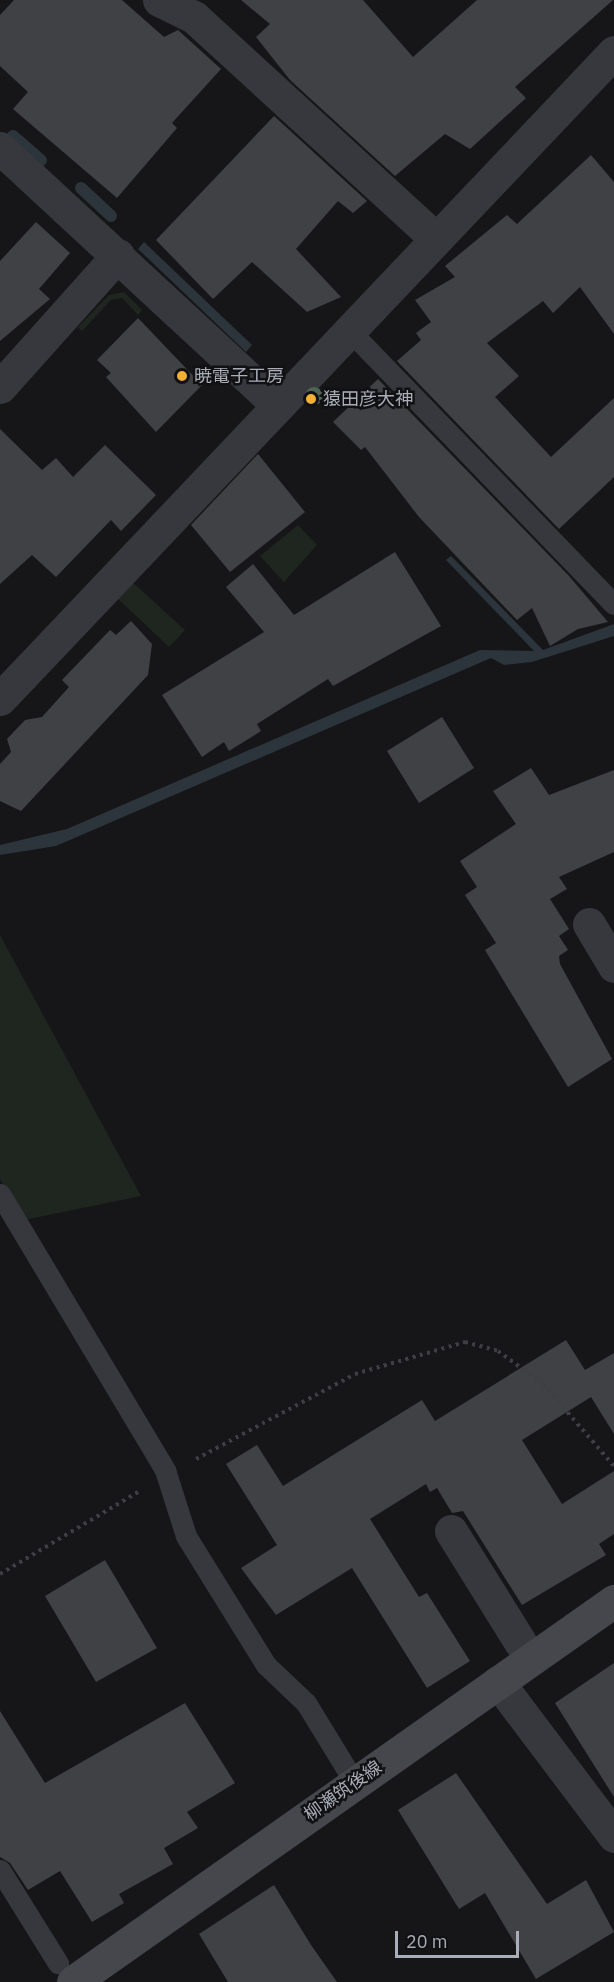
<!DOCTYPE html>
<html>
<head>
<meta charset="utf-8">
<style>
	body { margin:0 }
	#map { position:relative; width:614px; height:1982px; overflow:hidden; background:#161618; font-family:"IBM Plex Sans","Noto Sans JP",sans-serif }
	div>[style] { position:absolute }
	.green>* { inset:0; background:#1e261f }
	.water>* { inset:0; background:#2c353c }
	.stream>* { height:12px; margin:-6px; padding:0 6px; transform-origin:6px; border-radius:6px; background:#2c353c }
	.building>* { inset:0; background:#404145 }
	.path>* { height:4px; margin-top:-2px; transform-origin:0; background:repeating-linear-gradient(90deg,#3d3f44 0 3px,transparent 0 7.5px) }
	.lane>* { height:21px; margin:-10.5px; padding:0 10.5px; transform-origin:10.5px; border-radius:10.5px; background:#37383d }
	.street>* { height:33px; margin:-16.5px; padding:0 16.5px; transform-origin:16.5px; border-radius:16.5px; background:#37383d }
	.secondary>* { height:33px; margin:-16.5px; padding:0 16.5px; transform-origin:16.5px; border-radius:16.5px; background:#45474d }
	.trees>* { width:18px; height:18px; margin:-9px; border-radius:50%; background:#506452 }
	.dots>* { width:16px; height:16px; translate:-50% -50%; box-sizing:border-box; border:3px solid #111113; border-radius:50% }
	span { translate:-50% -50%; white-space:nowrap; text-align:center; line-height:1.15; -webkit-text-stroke:5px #111113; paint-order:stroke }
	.poi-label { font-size:18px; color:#a8adb8 }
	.left { translate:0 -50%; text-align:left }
	.street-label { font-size:18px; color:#a8adb8 }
	.scale { position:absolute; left:395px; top:1931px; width:124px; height:27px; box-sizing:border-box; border:3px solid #a8adb8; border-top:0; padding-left:8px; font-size:18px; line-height:21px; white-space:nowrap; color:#a8adb8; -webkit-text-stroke:4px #111113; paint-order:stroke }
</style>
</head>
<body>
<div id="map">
	<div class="green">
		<i style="clip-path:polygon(124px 292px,142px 310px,138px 315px,122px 298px,111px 300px,82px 331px,78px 327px,109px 295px)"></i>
		<i style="clip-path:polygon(298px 525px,317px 545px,284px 582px,260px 556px)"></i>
		<i style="clip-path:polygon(129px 579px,185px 630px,169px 647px,114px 595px)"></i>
		<i style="clip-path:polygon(0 935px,141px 1196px,24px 1220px,0 1179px)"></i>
	</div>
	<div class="water">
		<i style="clip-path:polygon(144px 242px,252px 345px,246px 352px,138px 249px)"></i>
		<i style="clip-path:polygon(451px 556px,543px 650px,614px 624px,614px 636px,532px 662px,504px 665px,491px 658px,56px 846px,0 855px,0 845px,67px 829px,480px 650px,534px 651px,446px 560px)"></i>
	</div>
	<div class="stream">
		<i style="left:13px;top:136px;width:37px;rotate:41deg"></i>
		<i style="left:81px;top:188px;width:41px;rotate:43deg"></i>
	</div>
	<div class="building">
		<i style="clip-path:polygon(14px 0,122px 0,164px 37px,178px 30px,221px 69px,172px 123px,177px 128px,117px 198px,13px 109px,28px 92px,0 66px,0 15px)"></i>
		<i style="clip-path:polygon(241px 0,363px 0,413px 57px,477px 0,613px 0,515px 87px,526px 98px,470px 149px,445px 134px,395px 176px,290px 80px,256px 37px,270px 24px)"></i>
		<i style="clip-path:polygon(274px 116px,367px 201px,353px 213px,338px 201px,296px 249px,341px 297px,307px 312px,252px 262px,213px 299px,156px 240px)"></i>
		<i style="clip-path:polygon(591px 155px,614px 182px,614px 334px,580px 287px,553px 313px,543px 301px,487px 343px,519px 376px,495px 397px,551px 457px,614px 398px,614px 477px,559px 529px,397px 361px,421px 340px,416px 333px,431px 322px,415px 300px,455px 277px,445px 266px,507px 215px,517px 224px)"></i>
		<i style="clip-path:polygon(36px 222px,70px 253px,39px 289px,50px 299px,0 341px,0 261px)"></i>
		<i style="clip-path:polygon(138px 318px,202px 385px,156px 432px,106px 377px,111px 373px,97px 360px)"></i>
		<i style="clip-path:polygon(378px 379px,569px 576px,608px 622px,578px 629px,550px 646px,532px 608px,517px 620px,419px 517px,365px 447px,361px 450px,333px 422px)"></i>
		<i style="clip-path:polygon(0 429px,42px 470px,56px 458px,73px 477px,105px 445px,156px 495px,121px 531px,111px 520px,56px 577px,32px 555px,0 584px)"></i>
		<i style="clip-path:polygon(258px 454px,305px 512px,230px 572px,191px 525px)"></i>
		<i style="clip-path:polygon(395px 552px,441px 626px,333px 686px,328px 679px,257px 724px,261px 731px,229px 751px,224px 742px,202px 757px,162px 695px,264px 632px,226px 587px,253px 564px,294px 615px)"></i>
		<i style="clip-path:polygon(131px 621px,152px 644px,148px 675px,21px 811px,0 801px,0 764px,11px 752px,7px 739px,25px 720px,42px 717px,69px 687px,62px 680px,110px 630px,116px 635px)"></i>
		<i style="clip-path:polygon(442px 717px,474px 768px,419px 803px,387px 751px)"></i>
		<i style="clip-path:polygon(531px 768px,549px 795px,614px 770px,614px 852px,559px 877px,567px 889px,550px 899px,569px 929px,559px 936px,568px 950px,559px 956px,560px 964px,612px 1059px,568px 1087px,485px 950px,496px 943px,465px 895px,477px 887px,460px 861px,516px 824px,493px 791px)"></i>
		<i style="clip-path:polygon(566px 1340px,585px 1370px,614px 1353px,614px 1434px,591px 1397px,522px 1440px,562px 1504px,614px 1471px,614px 1534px,599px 1544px,606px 1555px,522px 1605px,463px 1511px,452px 1513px,437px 1488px,430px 1492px,426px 1484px,370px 1519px,419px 1597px,427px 1593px,470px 1661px,427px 1688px,352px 1568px,276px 1615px,241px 1568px,277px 1545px,226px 1464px,257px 1445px,283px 1486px,422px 1400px,435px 1421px)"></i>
		<i style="clip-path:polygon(105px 1560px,157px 1648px,96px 1682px,45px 1596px)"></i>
		<i style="clip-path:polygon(614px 1663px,614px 1797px,555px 1703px)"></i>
		<i style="clip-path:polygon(185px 1703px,235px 1783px,187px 1812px,198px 1828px,164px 1848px,173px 1864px,119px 1894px,124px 1903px,92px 1922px,60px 1871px,28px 1890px,10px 1863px,0 1857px,0 1711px,45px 1783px)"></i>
		<i style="clip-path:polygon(456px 1773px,547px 1904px,586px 1880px,614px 1932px,536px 1979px,485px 1893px,459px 1909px,398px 1810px)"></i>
		<i style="clip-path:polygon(274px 1885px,311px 1945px,337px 1982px,228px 1982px,199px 1934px)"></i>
	</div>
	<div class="path">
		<i style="left:196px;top:1459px;width:180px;rotate:-28.1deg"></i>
		<i style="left:355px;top:1374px;width:115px;rotate:-16.2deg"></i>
		<i style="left:465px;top:1342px;width:34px;rotate:15deg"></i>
		<i style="left:498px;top:1351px;width:56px;rotate:36.3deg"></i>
		<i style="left:543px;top:1384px;width:108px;rotate:49.1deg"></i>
		<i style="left:0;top:1574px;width:163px;rotate:-30.7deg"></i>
	</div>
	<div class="lane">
		<i style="left:349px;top:330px;width:381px;rotate:46deg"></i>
		<i style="left:0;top:1194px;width:322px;rotate:59.1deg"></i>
		<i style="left:165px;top:1470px;width:69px;rotate:72.3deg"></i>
		<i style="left:186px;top:1536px;width:152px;rotate:58.2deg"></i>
		<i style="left:266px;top:1665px;width:55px;rotate:43.5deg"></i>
		<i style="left:306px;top:1703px;width:94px;rotate:58.5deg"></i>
		<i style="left:0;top:1870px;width:110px;rotate:58.1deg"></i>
	</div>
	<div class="street">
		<i style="left:159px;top:0;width:39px;rotate:26deg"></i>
		<i style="left:194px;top:17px;width:328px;rotate:42.5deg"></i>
		<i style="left:0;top:148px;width:379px;rotate:42.8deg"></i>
		<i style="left:0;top:387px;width:177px;rotate:-48.2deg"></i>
		<i style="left:0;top:699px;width:892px;rotate:-46.5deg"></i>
		<i style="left:589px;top:924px;width:49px;rotate:59.2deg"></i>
		<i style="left:451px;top:1531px;width:131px;rotate:58.1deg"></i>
		<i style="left:498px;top:1682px;width:193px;rotate:53deg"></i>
	</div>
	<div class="secondary">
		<i style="left:73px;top:1982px;width:662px;rotate:-35.16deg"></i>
	</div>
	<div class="trees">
		<i style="left:314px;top:396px"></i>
	</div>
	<div class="dots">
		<i style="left:182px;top:376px;background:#f2b134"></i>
		<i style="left:311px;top:399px;background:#f2b134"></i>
	</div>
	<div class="poi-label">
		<span class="left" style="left:194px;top:376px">暁電子工房</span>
		<span class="left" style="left:323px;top:399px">猿田彦大神</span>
	</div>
	<div class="street-label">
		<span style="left:343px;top:1791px;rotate:-35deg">柳瀬筑後線</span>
	</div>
	<div class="scale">20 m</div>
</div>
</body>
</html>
